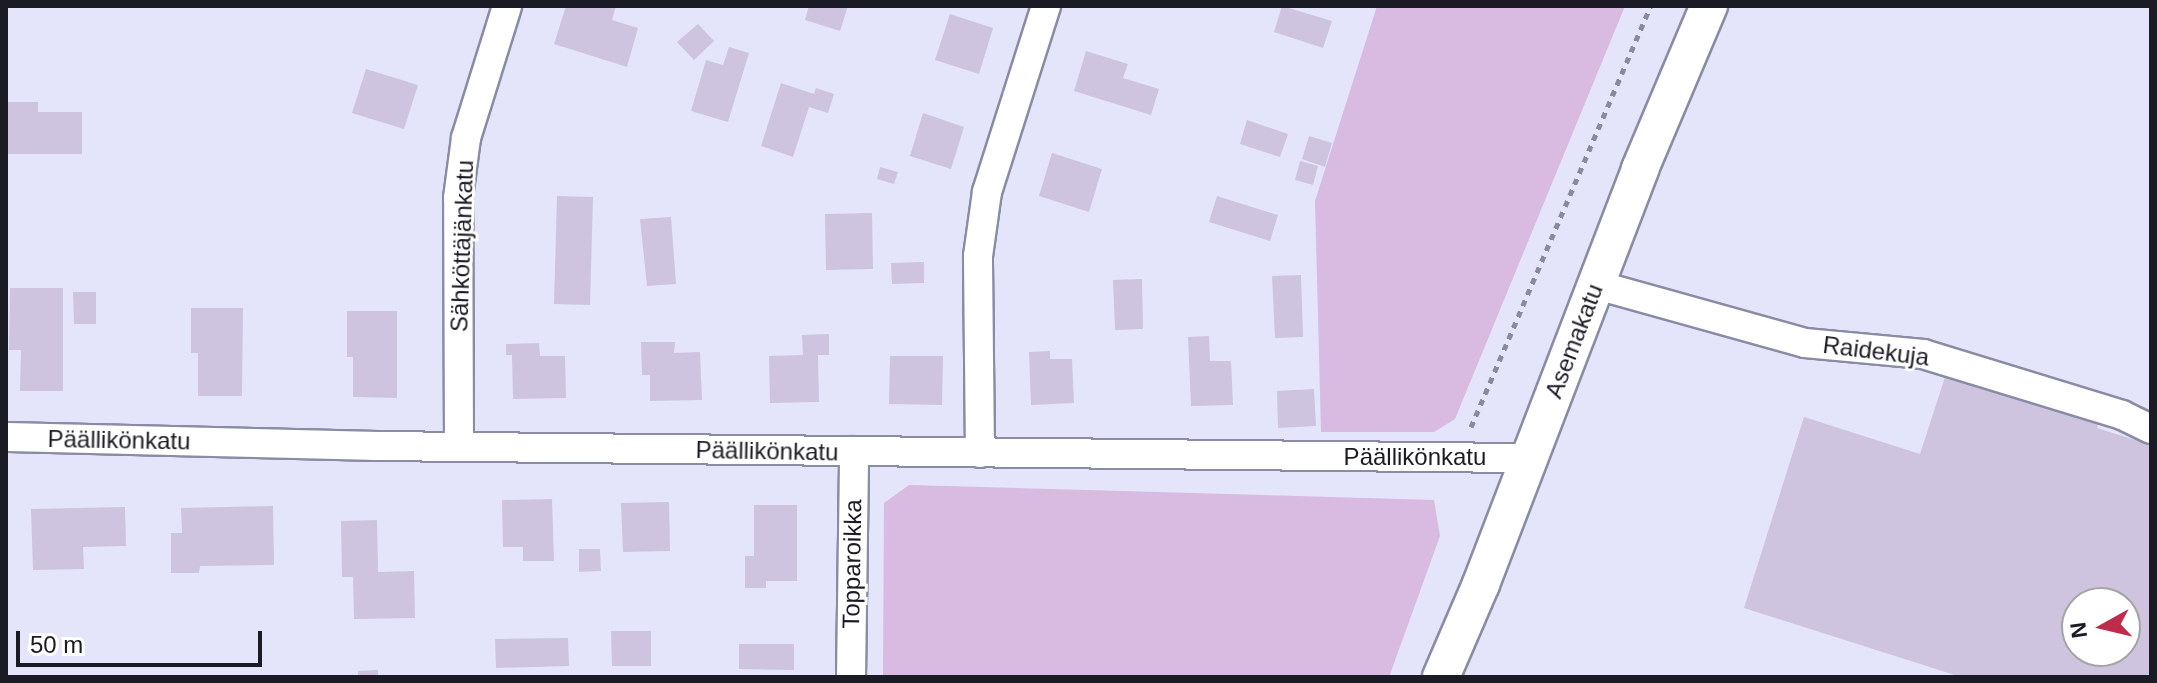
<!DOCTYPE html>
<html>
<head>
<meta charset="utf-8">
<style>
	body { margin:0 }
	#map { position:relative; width:2157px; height:683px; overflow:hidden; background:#e4e5fb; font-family:Arial,sans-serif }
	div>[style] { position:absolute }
	.green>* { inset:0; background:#d9bae0 }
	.building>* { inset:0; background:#cec4df }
	.path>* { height:5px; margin-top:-2.5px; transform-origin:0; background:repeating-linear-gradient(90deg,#898a9b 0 6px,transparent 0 12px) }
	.roads { filter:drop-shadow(2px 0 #8a8ba4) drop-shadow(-2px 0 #8a8ba4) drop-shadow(0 2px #8a8ba4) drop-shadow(0 -2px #8a8ba4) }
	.minor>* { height:28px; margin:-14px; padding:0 14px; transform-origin:14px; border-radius:14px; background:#fff }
	.tertiary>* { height:36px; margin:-18px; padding:0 18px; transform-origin:18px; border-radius:18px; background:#fff }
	span { translate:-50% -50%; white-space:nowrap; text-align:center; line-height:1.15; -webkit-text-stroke:6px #fff; paint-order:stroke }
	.street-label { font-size:24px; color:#1b1b25 }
	.frame { position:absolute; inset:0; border:8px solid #1b1b25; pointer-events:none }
	.north { position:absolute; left:2061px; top:587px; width:80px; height:80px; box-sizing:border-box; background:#fff; border:2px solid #a4a4a8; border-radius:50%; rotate:262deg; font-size:22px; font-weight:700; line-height:32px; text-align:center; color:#1b1b25 }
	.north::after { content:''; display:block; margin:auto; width:28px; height:36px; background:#bd2c4b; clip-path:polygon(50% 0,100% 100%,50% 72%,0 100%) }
	.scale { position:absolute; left:16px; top:631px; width:246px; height:36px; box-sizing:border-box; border:4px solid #1b1b25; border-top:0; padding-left:10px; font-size:24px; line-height:28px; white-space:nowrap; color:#1b1b25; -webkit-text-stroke:6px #fff; paint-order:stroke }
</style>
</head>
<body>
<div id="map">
	<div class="green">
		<i style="clip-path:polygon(1377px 6px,1625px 6px,1455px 419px,1434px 432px,1321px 432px,1315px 201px)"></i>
		<i style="clip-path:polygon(909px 485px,1434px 500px,1440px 536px,1389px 677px,883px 677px,884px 503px)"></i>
	</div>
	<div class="building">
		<i style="clip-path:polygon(566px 6px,616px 6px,612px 20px,638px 28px,627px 67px,554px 44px)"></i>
		<i style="clip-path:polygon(809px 6px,848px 6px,840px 31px,805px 20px)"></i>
		<i style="clip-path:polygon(1282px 6px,1332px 21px,1323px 48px,1274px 32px)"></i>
		<i style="clip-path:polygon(950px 14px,993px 28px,979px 74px,935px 60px)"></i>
		<i style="clip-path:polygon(698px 24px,714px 41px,694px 60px,677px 42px)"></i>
		<i style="clip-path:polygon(729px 47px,749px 53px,728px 122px,691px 111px,706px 60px,723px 65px)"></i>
		<i style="clip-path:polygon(1086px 51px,1128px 64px,1123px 78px,1159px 89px,1151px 115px,1074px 91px)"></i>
		<i style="clip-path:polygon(366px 69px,418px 85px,404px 129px,352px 113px)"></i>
		<i style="clip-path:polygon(781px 83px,814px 94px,816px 88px,834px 94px,828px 113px,809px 107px,793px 157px,761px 146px)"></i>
		<i style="clip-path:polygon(6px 102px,38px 102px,38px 112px,82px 112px,82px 154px,6px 154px)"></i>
		<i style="clip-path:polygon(923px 113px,964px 127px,951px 169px,910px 156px)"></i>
		<i style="clip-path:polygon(1247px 120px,1288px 134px,1280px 157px,1240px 144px)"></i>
		<i style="clip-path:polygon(1309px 136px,1332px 143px,1325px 167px,1302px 159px)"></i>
		<i style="clip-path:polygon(1052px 153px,1102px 169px,1089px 212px,1039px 196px)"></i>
		<i style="clip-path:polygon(1300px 161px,1318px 166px,1313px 185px,1295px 180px)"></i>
		<i style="clip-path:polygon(880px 167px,898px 172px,894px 184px,877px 179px)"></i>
		<i style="clip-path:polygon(557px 196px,593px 197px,590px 305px,554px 304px)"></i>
		<i style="clip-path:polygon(1217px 196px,1278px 215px,1270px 241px,1209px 222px)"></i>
		<i style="clip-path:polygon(872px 213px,873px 269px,826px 270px,825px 214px)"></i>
		<i style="clip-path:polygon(671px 217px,676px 284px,647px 286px,640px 219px)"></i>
		<i style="clip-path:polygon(924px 262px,924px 283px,892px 284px,891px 263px)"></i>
		<i style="clip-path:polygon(1301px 275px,1303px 337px,1275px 338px,1272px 276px)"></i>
		<i style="clip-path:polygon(1142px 279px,1143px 329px,1115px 330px,1113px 280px)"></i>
		<i style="clip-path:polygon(10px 288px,63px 288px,63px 391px,20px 391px,21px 350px,9px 350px)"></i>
		<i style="clip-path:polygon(73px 292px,96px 292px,96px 324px,74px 324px)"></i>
		<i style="clip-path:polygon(191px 308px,243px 308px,242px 396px,198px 396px,198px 353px,191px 353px)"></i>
		<i style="clip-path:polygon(347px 311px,397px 311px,397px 398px,353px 397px,353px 357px,347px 357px)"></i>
		<i style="clip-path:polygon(829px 334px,829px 355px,818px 355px,819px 402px,770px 403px,769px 356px,803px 355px,802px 335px)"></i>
		<i style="clip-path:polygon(1209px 336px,1210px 361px,1231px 361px,1233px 405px,1191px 406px,1188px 337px)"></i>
		<i style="clip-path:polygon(641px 342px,675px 342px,674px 353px,700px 352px,702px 400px,650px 401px,650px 375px,642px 375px)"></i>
		<i style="clip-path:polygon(539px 343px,540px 356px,565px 356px,566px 398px,513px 399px,512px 355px,506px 355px,506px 344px)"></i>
		<i style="clip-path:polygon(1050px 351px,1050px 359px,1072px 359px,1074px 403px,1031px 405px,1029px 352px)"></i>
		<i style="clip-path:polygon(890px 356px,943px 356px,942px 405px,889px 404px)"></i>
		<i style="clip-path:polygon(evenodd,1946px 374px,2099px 423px,2097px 428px,2151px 445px,2151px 677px,1961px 677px,1744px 608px,1804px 417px,1920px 454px,1946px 374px,2077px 603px,2125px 603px,2125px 651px,2077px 651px,2077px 603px)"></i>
		<i style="clip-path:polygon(1314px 389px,1316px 426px,1278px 428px,1277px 391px)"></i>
		<i style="clip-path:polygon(552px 499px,554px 561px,523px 561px,523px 547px,503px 547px,502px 500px)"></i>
		<i style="clip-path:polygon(669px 502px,670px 551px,623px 552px,621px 503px)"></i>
		<i style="clip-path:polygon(754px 505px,797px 505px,797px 581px,766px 581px,766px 588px,745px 588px,745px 556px,754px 556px)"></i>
		<i style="clip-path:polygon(273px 506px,274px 565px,200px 566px,199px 573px,171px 573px,171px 533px,182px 533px,181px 508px)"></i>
		<i style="clip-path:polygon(125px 507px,126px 546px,83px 547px,84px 569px,33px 570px,31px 509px)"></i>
		<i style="clip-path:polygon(377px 520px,378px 572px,414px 571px,415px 618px,354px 619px,353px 577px,342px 577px,341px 521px)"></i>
		<i style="clip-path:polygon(579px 549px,600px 549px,601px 571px,579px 572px)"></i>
		<i style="clip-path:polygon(611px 631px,651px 631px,651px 666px,612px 666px)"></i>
		<i style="clip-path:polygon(568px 638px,569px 666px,496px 668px,495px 639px)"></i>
		<i style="clip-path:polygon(739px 644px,794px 644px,794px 670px,739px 669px)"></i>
		<i style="clip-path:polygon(378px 670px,378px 677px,358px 677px,358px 671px)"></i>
	</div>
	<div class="path">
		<i style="left:1471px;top:427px;width:458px;rotate:-66.9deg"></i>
	</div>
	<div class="roads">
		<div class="minor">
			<i style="left:1597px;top:285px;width:216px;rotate:15.6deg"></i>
			<i style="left:1805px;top:343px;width:119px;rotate:5.3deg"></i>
			<i style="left:1923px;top:354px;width:208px;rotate:17deg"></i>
			<i style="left:2122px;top:415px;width:32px;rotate:26deg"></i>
			<i style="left:6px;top:437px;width:368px;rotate:1.4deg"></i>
			<i style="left:374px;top:446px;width:1155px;rotate:0.6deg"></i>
			<i style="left:459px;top:445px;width:247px;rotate:-90.2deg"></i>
			<i style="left:458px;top:198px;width:61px;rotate:-82.4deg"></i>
			<i style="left:466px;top:138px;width:138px;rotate:-72.7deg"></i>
			<i style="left:980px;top:453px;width:197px;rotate:-90.6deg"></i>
			<i style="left:978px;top:256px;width:65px;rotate:-82deg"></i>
			<i style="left:987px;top:192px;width:195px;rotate:-72.4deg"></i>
			<i style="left:851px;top:677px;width:226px;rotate:-89.2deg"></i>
		</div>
		<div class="tertiary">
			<i style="left:1441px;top:677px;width:101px;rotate:-66.7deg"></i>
			<i style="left:1481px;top:584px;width:444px;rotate:-69deg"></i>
			<i style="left:1640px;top:169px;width:177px;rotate:-67.1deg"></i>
		</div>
	</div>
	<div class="street-label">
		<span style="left:462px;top:246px;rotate:-88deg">Sähköttäjänkatu</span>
		<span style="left:1574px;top:341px;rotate:-69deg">Asemakatu</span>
		<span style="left:1876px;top:351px;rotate:7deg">Raidekuja</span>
		<span style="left:119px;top:440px;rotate:1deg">Päällikönkatu</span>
		<span style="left:767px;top:451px;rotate:1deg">Päällikönkatu</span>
		<span style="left:1415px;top:457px">Päällikönkatu</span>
		<span style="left:852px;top:564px;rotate:-89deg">Topparoikka</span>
	</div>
	<div class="frame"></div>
	<div class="north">N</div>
	<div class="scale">50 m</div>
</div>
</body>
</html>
